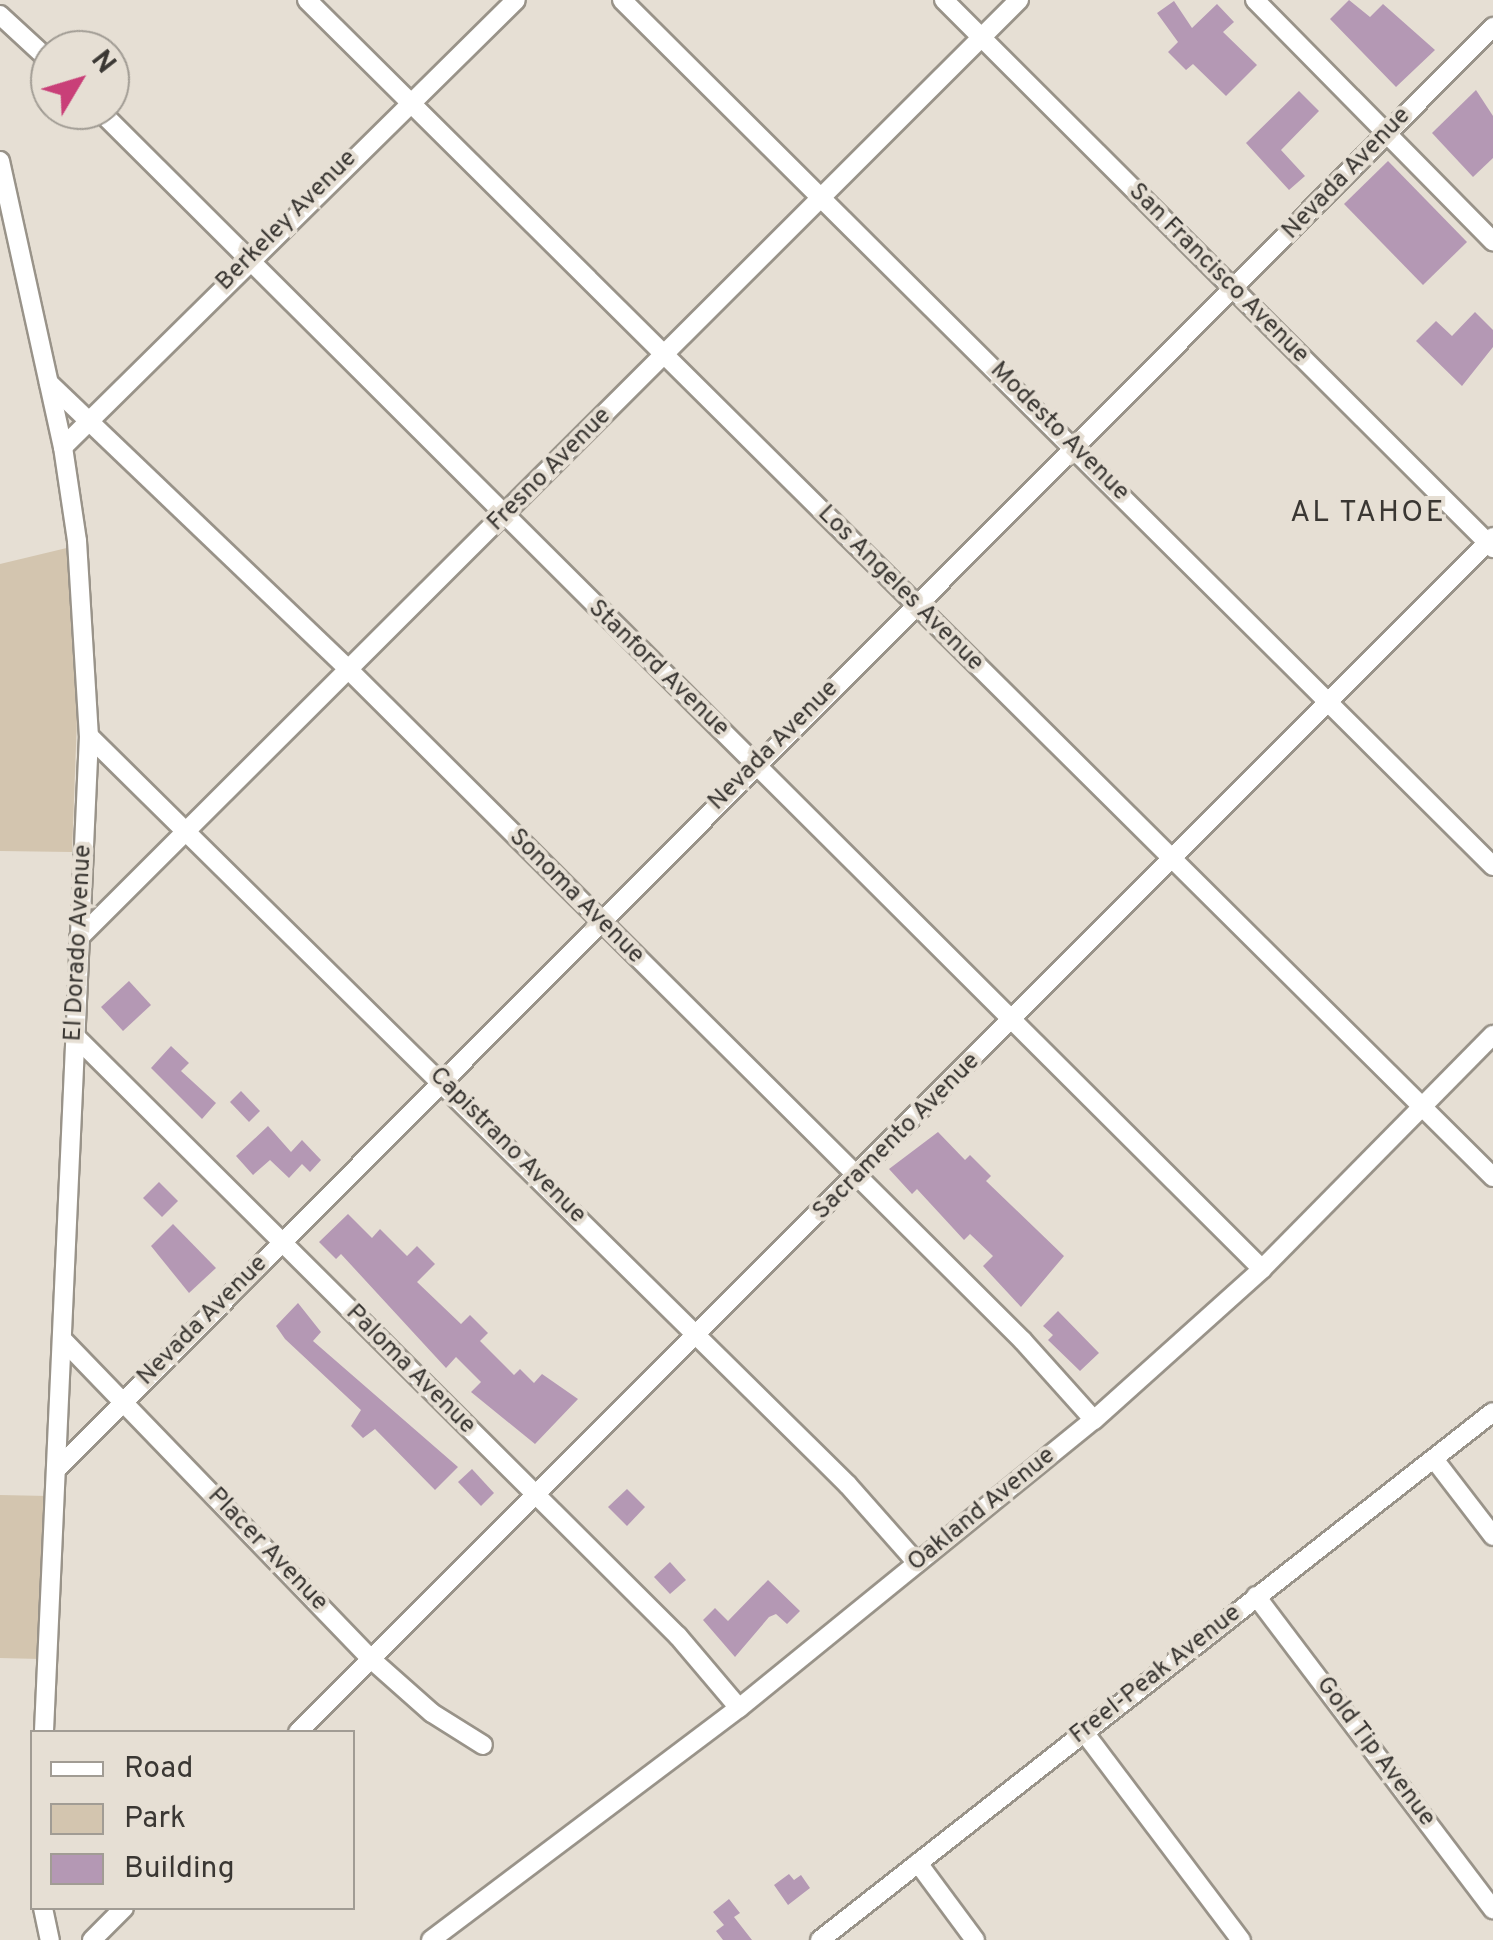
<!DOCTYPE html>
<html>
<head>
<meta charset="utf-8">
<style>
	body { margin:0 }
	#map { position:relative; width:1493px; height:1940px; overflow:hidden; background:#e6dfd4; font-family:Overpass,sans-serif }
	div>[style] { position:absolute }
	.green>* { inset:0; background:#d3c5af }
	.building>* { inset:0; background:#b498b4 }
	.roads { filter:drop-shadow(2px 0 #999389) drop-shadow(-2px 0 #999389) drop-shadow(0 2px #999389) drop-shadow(0 -2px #999389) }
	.minor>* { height:18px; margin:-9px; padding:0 9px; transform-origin:9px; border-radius:9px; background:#fff }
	span { translate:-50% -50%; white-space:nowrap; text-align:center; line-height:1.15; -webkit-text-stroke:8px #e6dfd4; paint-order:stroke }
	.street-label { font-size:25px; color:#3a3733 }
	.quarter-label { font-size:30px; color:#3a3733; letter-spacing:2.5px }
	.legend { position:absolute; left:30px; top:1730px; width:325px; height:180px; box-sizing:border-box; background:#e6dfd4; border:2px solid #a19c94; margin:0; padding:12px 18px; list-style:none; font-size:30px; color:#3a3733 }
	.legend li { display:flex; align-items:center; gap:20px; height:50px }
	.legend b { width:50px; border:2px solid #a19c94 }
	.north { position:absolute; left:30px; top:30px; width:100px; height:100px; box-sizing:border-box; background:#e6dfd4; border:2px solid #a19c94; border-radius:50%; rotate:52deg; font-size:28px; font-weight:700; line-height:40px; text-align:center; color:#3a3733 }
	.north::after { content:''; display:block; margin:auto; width:35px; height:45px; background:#c93f78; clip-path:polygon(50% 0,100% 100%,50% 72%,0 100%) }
</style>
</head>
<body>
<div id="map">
	<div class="green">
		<i style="clip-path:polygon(75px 546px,81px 612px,72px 852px,0 851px,0 564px)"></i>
		<i style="clip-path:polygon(0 1495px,48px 1496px,40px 1659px,0 1658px)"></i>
	</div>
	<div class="building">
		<i style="clip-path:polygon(1349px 0,1370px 17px,1383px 4px,1435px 50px,1396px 87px,1330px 19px)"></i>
		<i style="clip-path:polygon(1174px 1px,1192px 28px,1217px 4px,1234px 22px,1223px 32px,1257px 65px,1226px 96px,1193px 64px,1186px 70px,1168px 52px,1178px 42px,1157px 13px)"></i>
		<i style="clip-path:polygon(1476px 90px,1493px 116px,1493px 158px,1473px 177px,1432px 133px)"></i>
		<i style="clip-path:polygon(1299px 91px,1319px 111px,1281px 150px,1305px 176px,1289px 190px,1246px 143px)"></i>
		<i style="clip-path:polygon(1388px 161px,1467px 242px,1423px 285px,1344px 204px)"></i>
		<i style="clip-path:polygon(1475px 312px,1493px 330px,1493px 347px,1462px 386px,1416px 341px,1436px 321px,1452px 336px)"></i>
		<i style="clip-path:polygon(129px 981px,151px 1005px,123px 1031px,101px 1007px)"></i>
		<i style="clip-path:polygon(171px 1046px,189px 1063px,181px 1071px,216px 1103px,202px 1119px,151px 1068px)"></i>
		<i style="clip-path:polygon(241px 1091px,260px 1111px,249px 1122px,230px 1102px)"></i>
		<i style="clip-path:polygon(268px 1126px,291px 1152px,302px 1140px,321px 1160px,310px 1172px,302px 1164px,289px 1178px,270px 1160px,253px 1175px,236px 1156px)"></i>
		<i style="clip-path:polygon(938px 1132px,965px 1160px,970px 1155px,991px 1176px,986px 1181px,1064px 1256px,1021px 1307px,983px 1266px,993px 1256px,970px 1234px,964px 1240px,917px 1189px,912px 1194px,889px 1169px)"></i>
		<i style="clip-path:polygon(159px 1182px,178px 1201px,162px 1217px,143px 1198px)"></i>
		<i style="clip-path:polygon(348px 1214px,372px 1238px,380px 1229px,407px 1256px,417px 1246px,435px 1264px,417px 1282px,461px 1324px,470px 1315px,488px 1333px,480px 1341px,514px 1375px,520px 1369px,534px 1383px,542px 1374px,578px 1399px,535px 1444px,471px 1392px,481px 1382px,456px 1357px,446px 1368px,341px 1254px,336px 1259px,319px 1242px)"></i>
		<i style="clip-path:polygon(173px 1224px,216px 1268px,189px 1293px,151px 1246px)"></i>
		<i style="clip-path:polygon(298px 1303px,321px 1332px,313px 1341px,458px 1467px,435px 1490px,375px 1429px,363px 1438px,351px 1426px,361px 1410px,285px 1339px,276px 1326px)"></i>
		<i style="clip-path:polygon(1058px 1311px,1099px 1353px,1080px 1371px,1048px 1340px,1053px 1335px,1043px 1326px)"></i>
		<i style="clip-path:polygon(472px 1469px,494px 1493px,481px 1506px,458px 1482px)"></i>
		<i style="clip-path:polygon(627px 1489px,645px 1507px,627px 1526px,608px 1507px)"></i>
		<i style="clip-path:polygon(670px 1562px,686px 1580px,670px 1594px,654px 1577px)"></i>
		<i style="clip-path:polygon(768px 1580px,800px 1611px,787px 1624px,776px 1614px,769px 1617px,735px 1657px,703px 1620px,715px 1608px,728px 1621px)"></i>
		<i style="clip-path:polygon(789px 1874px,794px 1880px,801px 1875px,810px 1888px,788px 1905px,774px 1885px)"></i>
		<i style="clip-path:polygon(729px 1899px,740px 1913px,734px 1917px,752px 1940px,723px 1940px,716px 1931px,724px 1925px,713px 1912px)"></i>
	</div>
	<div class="roads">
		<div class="minor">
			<i style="left:307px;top:0;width:1671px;rotate:44.78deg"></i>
			<i style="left:622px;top:0;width:1228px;rotate:44.84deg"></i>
			<i style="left:944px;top:0;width:776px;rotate:44.95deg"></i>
			<i style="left:1255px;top:0;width:339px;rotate:45.4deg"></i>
			<i style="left:0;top:15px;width:68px;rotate:42.6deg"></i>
			<i style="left:99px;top:110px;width:1642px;rotate:44.9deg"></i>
			<i style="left:0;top:161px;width:293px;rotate:77.6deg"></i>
			<i style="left:63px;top:447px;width:95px;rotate:81.5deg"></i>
			<i style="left:77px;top:541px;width:195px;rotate:86.5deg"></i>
			<i style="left:89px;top:736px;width:997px;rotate:92.59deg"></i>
			<i style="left:49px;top:383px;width:415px;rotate:43.7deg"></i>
			<i style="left:349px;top:670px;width:951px;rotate:44.87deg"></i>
			<i style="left:1023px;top:1341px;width:106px;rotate:48.1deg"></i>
			<i style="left:63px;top:447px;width:636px;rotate:-44.62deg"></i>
			<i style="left:89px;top:736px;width:1066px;rotate:44.62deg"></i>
			<i style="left:848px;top:1485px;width:104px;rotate:48.5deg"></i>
			<i style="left:79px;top:938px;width:1328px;rotate:-44.94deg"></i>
			<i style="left:75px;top:1036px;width:851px;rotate:44.86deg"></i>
			<i style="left:678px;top:1636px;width:94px;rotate:49.7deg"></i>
			<i style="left:63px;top:1340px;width:443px;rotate:46deg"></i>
			<i style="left:371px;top:1659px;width:81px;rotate:41.5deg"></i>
			<i style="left:432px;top:1713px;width:60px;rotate:32.1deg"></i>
			<i style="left:1434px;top:1459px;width:97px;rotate:52.5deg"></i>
			<i style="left:58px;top:1468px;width:2034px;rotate:-45.12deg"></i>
			<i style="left:1256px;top:1596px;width:393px;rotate:52.9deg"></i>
			<i style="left:298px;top:1732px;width:1690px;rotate:-45deg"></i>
			<i style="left:1084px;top:1732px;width:261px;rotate:53deg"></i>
			<i style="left:918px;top:1863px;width:96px;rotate:53.5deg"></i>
			<i style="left:43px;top:1908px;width:33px;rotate:78deg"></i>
			<i style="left:92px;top:1940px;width:45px;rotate:-45deg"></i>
			<i style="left:431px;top:1940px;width:386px;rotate:-37deg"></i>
			<i style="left:739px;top:1708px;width:457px;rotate:-39.1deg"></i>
			<i style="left:1094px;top:1420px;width:226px;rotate:-41.9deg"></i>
			<i style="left:1262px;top:1269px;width:329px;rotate:-45.4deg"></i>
			<i style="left:820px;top:1940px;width:855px;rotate:-38.12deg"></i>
		</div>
	</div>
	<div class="street-label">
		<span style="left:1347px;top:174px;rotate:-46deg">Nevada Avenue</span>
		<span style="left:287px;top:221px;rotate:-45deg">Berkeley Avenue</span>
		<span style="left:1218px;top:274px;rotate:45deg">San Francisco Avenue</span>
		<span style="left:1059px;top:432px;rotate:45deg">Modesto Avenue</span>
		<span style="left:550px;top:470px;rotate:-45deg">Fresno Avenue</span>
		<span style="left:900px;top:589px;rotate:45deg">Los Angeles Avenue</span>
		<span style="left:658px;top:669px;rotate:44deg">Stanford Avenue</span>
		<span style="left:774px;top:746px;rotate:-45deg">Nevada Avenue</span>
		<span style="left:576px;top:897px;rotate:45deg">Sonoma Avenue</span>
		<span style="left:79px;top:943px;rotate:-87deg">El Dorado Avenue</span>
		<span style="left:897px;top:1137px;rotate:-45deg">Sacramento Avenue</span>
		<span style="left:507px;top:1146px;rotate:45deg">Capistrano Avenue</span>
		<span style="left:203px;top:1321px;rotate:-45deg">Nevada Avenue</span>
		<span style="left:410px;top:1370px;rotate:45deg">Paloma Avenue</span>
		<span style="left:982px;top:1510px;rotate:-39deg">Oakland Avenue</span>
		<span style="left:267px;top:1550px;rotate:46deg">Placer Avenue</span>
		<span style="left:1156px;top:1675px;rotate:-38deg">Freel-Peak Avenue</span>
		<span style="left:1375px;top:1752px;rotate:53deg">Gold Tip Avenue</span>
	</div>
	<div class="quarter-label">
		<span style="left:1368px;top:514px">AL TAHOE</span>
	</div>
	<ul class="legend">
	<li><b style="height:12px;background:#fff"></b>Road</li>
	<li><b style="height:28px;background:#d3c5af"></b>Park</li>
	<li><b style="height:28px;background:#b498b4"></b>Building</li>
	</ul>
	<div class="north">N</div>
</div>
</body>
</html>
